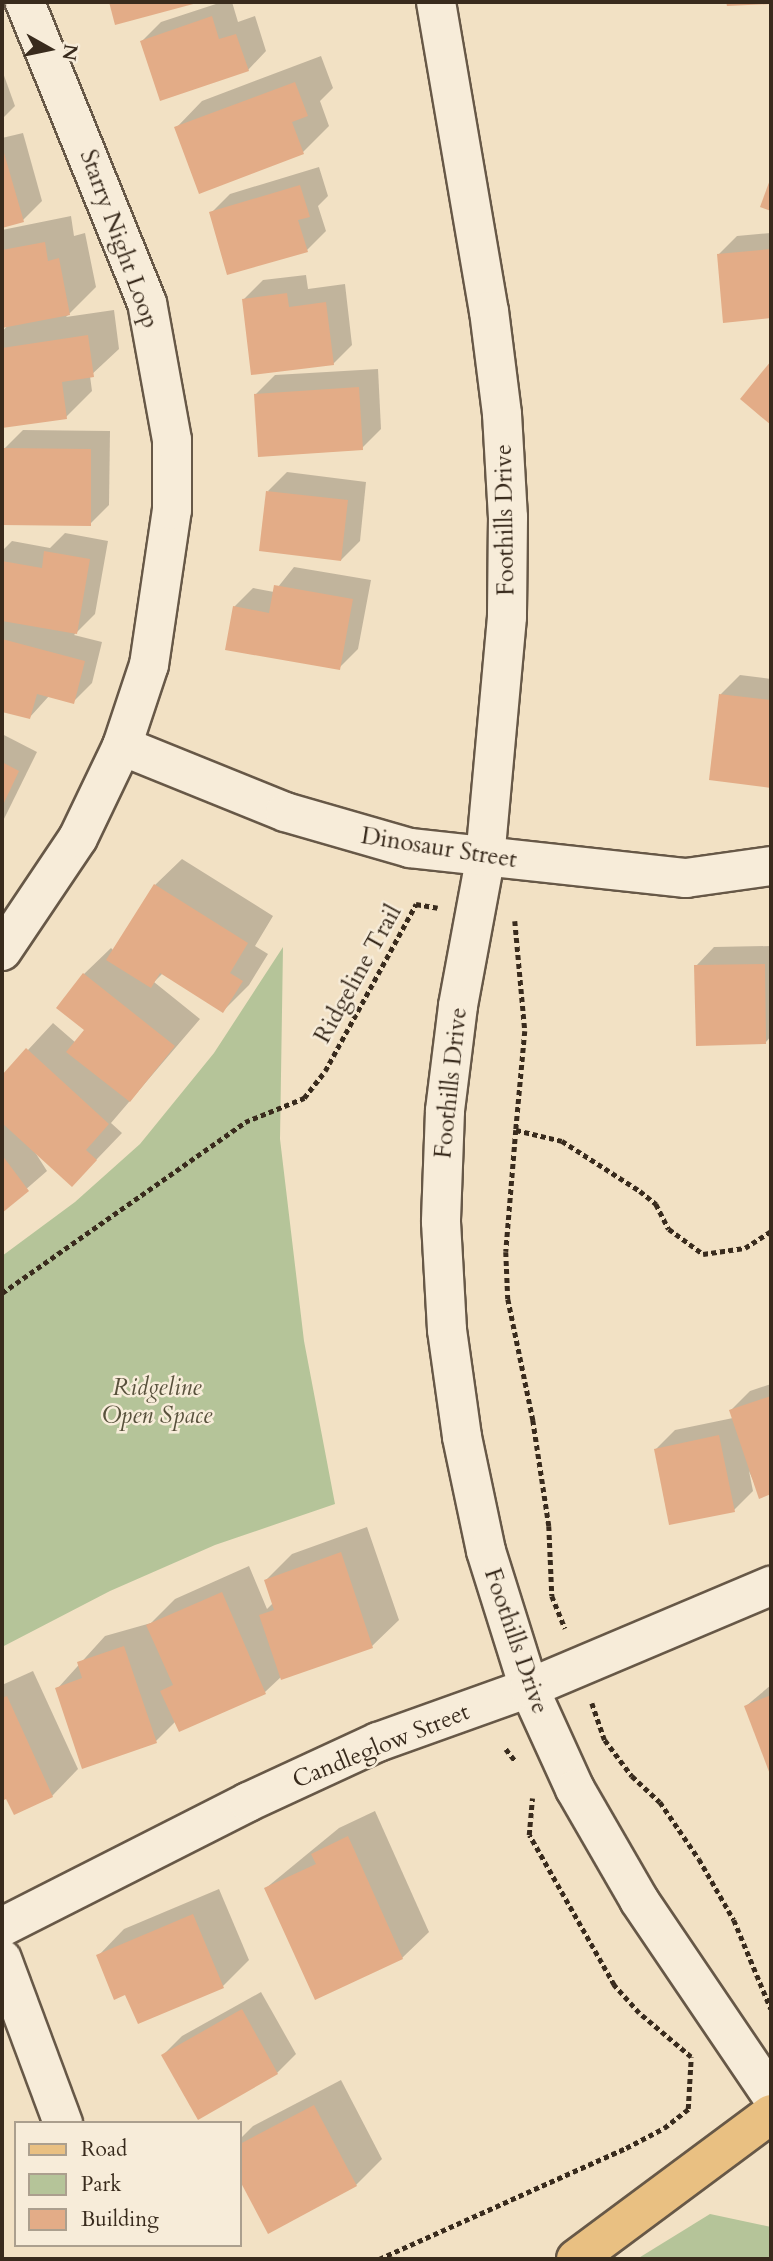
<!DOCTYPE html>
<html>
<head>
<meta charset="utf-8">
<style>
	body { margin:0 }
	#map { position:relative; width:773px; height:2261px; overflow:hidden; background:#f2e1c4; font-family:Cardo,serif }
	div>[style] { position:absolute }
	.green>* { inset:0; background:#b5c499 }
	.shadow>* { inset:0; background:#0003 }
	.building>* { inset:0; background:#e3ac87 }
	.path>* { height:4.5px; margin-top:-2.25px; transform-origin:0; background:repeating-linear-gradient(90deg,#392b1d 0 5px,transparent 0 8.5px) }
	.roads { filter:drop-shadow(2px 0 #675847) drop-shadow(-2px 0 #675847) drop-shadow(0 2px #675847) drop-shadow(0 -2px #675847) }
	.minor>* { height:38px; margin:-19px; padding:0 19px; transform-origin:19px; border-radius:19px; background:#f7ecd9 }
	.major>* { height:38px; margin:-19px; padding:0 19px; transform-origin:19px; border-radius:19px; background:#e9c082 }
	span { translate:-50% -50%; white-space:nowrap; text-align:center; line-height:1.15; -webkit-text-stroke:5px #f7ecd9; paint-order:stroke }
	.street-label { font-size:24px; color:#392b1d }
	.park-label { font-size:24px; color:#58513c; font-style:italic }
	.frame { position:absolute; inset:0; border:4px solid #392b1d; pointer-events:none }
	.legend { position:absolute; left:14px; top:2121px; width:228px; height:126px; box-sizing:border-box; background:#f7ecd9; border:2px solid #ab9f8e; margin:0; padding:9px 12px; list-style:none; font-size:21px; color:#392b1d }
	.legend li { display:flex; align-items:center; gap:14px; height:35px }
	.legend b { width:35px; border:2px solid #ab9f8e }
	.north { position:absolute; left:14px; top:14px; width:70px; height:70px; -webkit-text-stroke:5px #f7ecd9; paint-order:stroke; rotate:99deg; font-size:19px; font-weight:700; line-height:28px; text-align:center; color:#392b1d }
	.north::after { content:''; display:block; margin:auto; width:24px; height:32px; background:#392b1d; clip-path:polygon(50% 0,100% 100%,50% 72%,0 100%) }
</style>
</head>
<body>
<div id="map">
	<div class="green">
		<i style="clip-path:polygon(283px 947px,280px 1139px,304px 1341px,335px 1504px,215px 1545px,110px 1591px,2px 1647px,2px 1256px,75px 1202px,140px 1144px,214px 1053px)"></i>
		<i style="clip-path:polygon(710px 2214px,771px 2227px,771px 2259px,637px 2259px)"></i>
	</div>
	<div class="shadow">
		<i style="clip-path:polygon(222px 2px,232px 2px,238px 22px,255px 16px,266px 51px,248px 70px,142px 41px,161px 22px)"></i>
		<i style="clip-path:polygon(321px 56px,333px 88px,320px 101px,329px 126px,303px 152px,176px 128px,202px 101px)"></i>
		<i style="clip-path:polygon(2px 70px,15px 106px,2px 119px)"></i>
		<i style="clip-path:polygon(23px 133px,42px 201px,23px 220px,2px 226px,2px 138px)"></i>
		<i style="clip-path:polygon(319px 167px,328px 196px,318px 206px,326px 231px,307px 250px,211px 213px,230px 194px)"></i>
		<i style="clip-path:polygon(71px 216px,74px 236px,85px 233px,96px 287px,66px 317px,114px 310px,119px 349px,90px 376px,92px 391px,66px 417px,2px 426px,2px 332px,8px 325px,2px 327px,2px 230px)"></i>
		<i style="clip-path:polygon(771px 233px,771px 316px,725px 321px,718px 255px,737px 236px)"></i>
		<i style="clip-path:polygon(306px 275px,308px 289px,345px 284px,352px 345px,333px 364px,244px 299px,263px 280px)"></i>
		<i style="clip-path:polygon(378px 369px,381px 429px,362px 448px,256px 394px,275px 375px)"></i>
		<i style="clip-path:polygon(23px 430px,110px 431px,109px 505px,90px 524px,4px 449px)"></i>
		<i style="clip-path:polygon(287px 472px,366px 482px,360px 541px,341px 560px,268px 491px)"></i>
		<i style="clip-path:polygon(65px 533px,108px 541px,95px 614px,74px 635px,102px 642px,92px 683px,73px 702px,49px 696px,30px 717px,2px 710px,2px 551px,12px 541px,50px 548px)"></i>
		<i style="clip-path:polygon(294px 567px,371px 580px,358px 649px,339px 668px,234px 607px,253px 588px,274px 592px)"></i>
		<i style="clip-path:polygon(740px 675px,771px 679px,771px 786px,711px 779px,721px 694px)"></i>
		<i style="clip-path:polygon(2px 734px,37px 752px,2px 823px)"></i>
		<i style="clip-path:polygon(182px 859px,273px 916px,255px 946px,268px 954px,249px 985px,223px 1011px,163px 973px,154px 982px,200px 1019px,111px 1123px,122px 1133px,72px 1185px,33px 1149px,47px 1171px,2px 1210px,2px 1078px,53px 1023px,76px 1043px,87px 1030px,59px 1008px,84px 974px,111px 948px,114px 951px,155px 885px)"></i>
		<i style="clip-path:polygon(771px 946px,771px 1036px,766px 1042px,696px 966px,714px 947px)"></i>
		<i style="clip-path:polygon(771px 1384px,771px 1492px,760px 1496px,749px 1471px,753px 1491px,734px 1510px,656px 1449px,675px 1430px,733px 1418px,731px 1410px,750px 1391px)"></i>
		<i style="clip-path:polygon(367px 1527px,399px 1620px,372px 1646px,282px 1676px,265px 1692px,176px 1721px,156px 1741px,57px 1689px,105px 1636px,151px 1623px,175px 1599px,249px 1566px,267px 1609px,273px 1603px,266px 1580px,292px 1554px)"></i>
		<i style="clip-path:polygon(33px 1671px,78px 1769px,52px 1796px,2px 1799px,2px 1685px)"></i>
		<i style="clip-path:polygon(771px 1685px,771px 1773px,746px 1706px)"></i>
		<i style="clip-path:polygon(375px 1811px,429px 1932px,402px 1958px,266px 1888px,339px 1828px)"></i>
		<i style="clip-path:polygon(219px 1889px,249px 1960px,223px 1986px,98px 1956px,124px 1929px)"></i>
		<i style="clip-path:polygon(261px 1992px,296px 2054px,277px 2073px,199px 2118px,163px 2055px,182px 2036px)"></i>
		<i style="clip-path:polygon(341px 2080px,382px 2159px,356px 2185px,268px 2232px,240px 2178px,240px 2139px,253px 2126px)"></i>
	</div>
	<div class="building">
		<i style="clip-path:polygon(109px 2px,197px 2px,197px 3px,115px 25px)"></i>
		<i style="clip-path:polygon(726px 2px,771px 2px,771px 4px,727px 6px)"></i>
		<i style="clip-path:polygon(212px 16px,219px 39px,236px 34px,249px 71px,160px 101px,140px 41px)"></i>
		<i style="clip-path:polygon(295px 82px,308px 116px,292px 122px,304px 154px,199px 194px,174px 127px)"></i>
		<i style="clip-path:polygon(2px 146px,24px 222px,2px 228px)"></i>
		<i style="clip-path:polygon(771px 177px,771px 211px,760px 207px)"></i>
		<i style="clip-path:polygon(300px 185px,310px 217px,298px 220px,308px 252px,227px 275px,209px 212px)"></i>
		<i style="clip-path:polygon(45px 242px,48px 261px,59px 258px,70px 315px,2px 328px,2px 250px)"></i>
		<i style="clip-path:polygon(771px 249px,771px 318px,723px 323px,717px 254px)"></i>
		<i style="clip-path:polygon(287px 293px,289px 307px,326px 302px,334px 365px,251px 375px,242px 299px)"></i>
		<i style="clip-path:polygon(88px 335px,94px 377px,62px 382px,67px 419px,2px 428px,2px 348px)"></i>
		<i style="clip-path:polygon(771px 361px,771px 425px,740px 399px)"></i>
		<i style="clip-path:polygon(359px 387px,363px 450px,258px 457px,254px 394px)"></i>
		<i style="clip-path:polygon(3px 448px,91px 449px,91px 526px,2px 525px)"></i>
		<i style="clip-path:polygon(266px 491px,348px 500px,341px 561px,259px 551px)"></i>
		<i style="clip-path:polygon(44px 551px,90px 559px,77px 634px,2px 621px,2px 561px,42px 568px)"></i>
		<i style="clip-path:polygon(274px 585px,353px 599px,340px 670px,225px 650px,233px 606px,269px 613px)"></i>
		<i style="clip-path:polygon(2px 639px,85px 661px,74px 704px,37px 694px,30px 719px,2px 712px)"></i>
		<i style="clip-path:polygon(719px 694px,771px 700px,771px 788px,709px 780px)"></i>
		<i style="clip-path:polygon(2px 762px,19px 771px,2px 807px)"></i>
		<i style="clip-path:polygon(154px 884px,248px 943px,230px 973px,243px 981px,223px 1013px,160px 973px,151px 988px,106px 960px)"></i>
		<i style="clip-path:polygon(765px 964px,766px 1044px,696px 1046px,694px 965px)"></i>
		<i style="clip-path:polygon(83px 973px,175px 1046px,130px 1102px,66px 1052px,84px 1030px,56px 1008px)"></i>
		<i style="clip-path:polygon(26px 1048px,109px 1124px,86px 1150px,97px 1160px,72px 1187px,2px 1123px,2px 1075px)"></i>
		<i style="clip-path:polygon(2px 1155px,29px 1191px,2px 1213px)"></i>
		<i style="clip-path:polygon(771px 1396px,771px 1494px,759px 1499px,729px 1410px)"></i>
		<i style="clip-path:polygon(719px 1435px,735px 1512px,669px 1525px,654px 1449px)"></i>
		<i style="clip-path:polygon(341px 1552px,373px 1648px,281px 1680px,259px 1615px,274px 1610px,264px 1580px)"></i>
		<i style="clip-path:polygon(222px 1592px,266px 1694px,179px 1732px,160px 1691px,173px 1685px,146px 1625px)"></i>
		<i style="clip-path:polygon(124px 1646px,157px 1743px,82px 1769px,55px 1688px,82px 1678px,77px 1662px)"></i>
		<i style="clip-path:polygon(771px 1695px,771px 1777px,744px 1706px)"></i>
		<i style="clip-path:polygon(7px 1696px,53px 1797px,14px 1815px,6px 1799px,2px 1801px,2px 1698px)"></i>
		<i style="clip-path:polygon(348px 1836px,403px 1959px,315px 2000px,264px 1888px,316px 1864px,311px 1854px)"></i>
		<i style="clip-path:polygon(193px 1914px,224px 1988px,138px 2024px,125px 1995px,114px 2000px,96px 1955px)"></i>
		<i style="clip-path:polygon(242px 2009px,278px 2074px,198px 2120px,161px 2055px)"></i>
		<i style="clip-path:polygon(314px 2105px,357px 2186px,268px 2234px,240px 2181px,240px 2144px)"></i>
	</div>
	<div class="path">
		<i style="left:515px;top:921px;width:110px;rotate:84.8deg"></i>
		<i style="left:525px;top:1031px;width:99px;rotate:95.2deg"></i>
		<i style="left:516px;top:1130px;width:47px;rotate:13.4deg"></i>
		<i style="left:562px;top:1141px;width:93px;rotate:32.7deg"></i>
		<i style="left:640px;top:1191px;width:21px;rotate:39deg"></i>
		<i style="left:656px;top:1204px;width:28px;rotate:63deg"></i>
		<i style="left:669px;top:1229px;width:42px;rotate:36.3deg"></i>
		<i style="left:703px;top:1254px;width:42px;rotate:-8.1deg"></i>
		<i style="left:745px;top:1248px;width:31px;rotate:-33deg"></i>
		<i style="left:516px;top:1130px;width:122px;rotate:94.7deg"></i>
		<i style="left:506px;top:1252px;width:47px;rotate:87.6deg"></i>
		<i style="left:508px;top:1299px;width:124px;rotate:78.3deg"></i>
		<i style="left:533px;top:1420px;width:107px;rotate:81.4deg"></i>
		<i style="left:549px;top:1526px;width:70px;rotate:87.5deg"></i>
		<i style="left:552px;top:1596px;width:35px;rotate:68deg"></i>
		<i style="left:2px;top:1293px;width:297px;rotate:-35.1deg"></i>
		<i style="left:245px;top:1122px;width:64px;rotate:-22.1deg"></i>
		<i style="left:304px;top:1098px;width:34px;rotate:-52deg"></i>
		<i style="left:325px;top:1071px;width:190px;rotate:-61.4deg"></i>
		<i style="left:416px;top:904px;width:22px;rotate:10deg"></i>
		<i style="left:592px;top:1703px;width:39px;rotate:71deg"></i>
		<i style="left:605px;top:1740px;width:45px;rotate:53.1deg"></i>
		<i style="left:632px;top:1776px;width:38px;rotate:43deg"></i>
		<i style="left:660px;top:1802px;width:69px;rotate:55.6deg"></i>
		<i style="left:699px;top:1859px;width:70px;rotate:60.2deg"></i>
		<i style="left:734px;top:1920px;width:96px;rotate:67.4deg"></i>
		<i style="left:506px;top:1749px;width:16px;rotate:52deg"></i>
		<i style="left:379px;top:2259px;width:271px;rotate:-24.2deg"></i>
		<i style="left:626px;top:2148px;width:43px;rotate:-27.8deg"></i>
		<i style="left:664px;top:2128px;width:31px;rotate:-38deg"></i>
		<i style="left:688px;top:2109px;width:52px;rotate:-86.7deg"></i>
		<i style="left:691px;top:2057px;width:68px;rotate:-139.8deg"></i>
		<i style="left:639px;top:2013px;width:38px;rotate:-132deg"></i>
		<i style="left:614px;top:1985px;width:172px;rotate:-119.5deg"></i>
		<i style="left:529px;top:1835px;width:37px;rotate:-85deg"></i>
	</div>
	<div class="roads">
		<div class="minor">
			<i style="left:436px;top:2px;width:314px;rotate:80.3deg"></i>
			<i style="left:489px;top:311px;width:104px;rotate:82.8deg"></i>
			<i style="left:502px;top:414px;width:103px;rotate:86.7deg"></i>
			<i style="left:508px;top:517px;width:100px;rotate:90.6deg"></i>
			<i style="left:507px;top:617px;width:244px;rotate:95.2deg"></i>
			<i style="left:485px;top:860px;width:148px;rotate:100.5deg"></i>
			<i style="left:458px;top:1006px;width:106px;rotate:97.1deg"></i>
			<i style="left:445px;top:1111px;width:111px;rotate:92.1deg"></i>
			<i style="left:441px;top:1222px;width:108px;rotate:86.8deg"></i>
			<i style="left:447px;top:1330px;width:108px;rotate:82deg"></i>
			<i style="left:462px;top:1437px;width:116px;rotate:78.1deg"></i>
			<i style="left:486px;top:1551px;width:144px;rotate:72.6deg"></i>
			<i style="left:529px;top:1688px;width:111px;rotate:65.5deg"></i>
			<i style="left:575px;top:1789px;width:128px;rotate:60deg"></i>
			<i style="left:639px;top:1900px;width:235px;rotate:55.9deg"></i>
			<i style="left:122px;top:746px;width:176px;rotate:22deg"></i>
			<i style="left:285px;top:812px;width:130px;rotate:16.1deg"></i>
			<i style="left:410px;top:848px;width:278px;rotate:6.2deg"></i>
			<i style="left:686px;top:878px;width:86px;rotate:-8deg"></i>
			<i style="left:2px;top:951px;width:136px;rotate:-56.1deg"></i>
			<i style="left:78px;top:838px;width:102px;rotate:-64.4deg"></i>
			<i style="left:122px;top:746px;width:85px;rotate:-71.6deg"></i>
			<i style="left:149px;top:665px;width:157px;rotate:-81.6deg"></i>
			<i style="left:172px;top:510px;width:70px;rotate:-90deg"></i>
			<i style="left:172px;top:440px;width:139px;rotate:-100.3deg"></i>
			<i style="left:147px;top:303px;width:325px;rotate:-112.1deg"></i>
			<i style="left:2px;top:1927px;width:276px;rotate:-26.9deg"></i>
			<i style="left:248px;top:1802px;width:143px;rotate:-24.8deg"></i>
			<i style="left:378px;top:1742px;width:160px;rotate:-19.7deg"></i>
			<i style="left:529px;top:1688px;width:263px;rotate:-22.9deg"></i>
			<i style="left:2px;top:1959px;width:175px;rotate:69.6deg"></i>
		</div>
		<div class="major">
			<i style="left:576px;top:2259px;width:243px;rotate:-36.6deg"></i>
		</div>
	</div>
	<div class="street-label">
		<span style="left:119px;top:239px;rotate:70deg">Starry Night Loop</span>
		<span style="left:505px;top:520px;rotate:-91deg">Foothills Drive</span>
		<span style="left:439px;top:848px;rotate:9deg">Dinosaur Street</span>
		<span style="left:358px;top:974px;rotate:-61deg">Ridgeline Trail</span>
		<span style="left:451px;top:1083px;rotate:-84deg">Foothills Drive</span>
		<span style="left:516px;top:1641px;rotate:71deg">Foothills Drive</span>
		<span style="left:381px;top:1746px;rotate:-22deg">Candleglow Street</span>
	</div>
	<div class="park-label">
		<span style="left:157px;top:1402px">Ridgeline<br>Open Space</span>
	</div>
	<div class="frame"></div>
	<ul class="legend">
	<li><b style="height:9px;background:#e9c082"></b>Road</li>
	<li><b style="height:19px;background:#b5c499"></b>Park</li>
	<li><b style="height:19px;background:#e3ac87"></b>Building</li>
	</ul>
	<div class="north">N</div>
</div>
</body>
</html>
